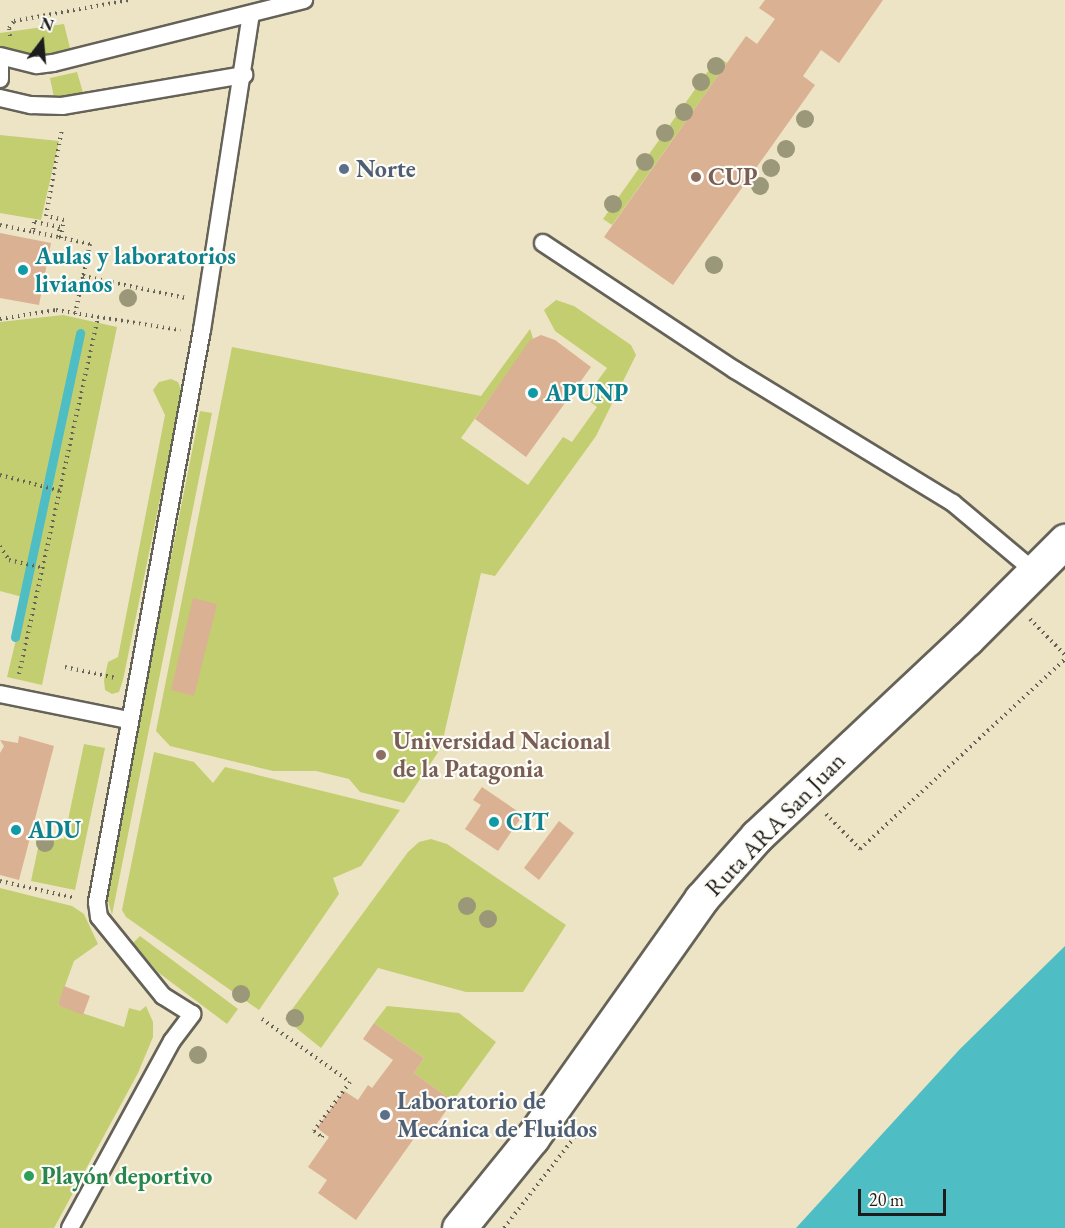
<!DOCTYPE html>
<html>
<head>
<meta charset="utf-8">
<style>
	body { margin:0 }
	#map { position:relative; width:1065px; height:1228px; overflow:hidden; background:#ede4c6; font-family:"EB Garamond",serif }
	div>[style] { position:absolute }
	.green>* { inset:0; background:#c2ce70 }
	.water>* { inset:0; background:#4fbdc4 }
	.stream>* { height:9px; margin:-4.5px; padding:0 4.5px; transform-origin:4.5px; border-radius:4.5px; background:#4fbdc4 }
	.building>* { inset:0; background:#dab192 }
	.path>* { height:4px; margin-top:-2px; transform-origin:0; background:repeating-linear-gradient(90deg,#656258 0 1.5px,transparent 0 6px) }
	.roads { filter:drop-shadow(2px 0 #656258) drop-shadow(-2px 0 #656258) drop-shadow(0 2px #656258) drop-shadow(0 -2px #656258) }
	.service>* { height:16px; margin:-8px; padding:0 8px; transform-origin:8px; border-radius:8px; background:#fff }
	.tertiary>* { height:33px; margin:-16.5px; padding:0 16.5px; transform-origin:16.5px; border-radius:16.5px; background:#fff }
	.trees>* { width:18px; height:18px; margin:-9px; border-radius:50%; background:#9a9878 }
	.dots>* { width:16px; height:16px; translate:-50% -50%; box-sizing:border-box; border:3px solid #fdfcf7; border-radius:50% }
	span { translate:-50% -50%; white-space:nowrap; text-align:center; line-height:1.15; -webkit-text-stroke:4.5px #fdfcf7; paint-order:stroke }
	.service-label { font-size:24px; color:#4e5e75; font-weight:700 }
	.left { translate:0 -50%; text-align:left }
	.education-label { font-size:24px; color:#785e54; font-weight:700 }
	.culture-label { font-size:24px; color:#0d838f; font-weight:700 }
	.street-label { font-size:24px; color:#1c1c1c }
	.leisure-label { font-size:24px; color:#27864d; font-weight:700 }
	.north { position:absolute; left:12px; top:12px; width:60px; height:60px; -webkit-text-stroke:4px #fdfcf7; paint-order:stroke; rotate:16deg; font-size:16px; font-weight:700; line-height:24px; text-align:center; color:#1c1c1c }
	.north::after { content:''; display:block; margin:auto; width:21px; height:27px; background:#1c1c1c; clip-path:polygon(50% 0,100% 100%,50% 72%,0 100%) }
	.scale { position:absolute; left:858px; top:1189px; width:88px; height:27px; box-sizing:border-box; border:3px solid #1c1c1c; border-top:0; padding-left:8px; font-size:18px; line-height:21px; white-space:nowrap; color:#1c1c1c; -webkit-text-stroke:4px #fdfcf7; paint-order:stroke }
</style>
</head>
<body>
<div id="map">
	<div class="green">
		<i style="clip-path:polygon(64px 24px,70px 48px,35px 57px,0 51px,0 33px)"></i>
		<i style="clip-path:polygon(718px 57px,727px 63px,612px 225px,603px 219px)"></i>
		<i style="clip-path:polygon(77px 72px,84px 96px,55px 102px,50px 78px)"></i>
		<i style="clip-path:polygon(0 135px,59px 141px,41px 220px,0 213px)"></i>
		<i style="clip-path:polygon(556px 300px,574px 306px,631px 345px,636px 355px,596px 436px,495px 576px,481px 573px,441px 748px,404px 803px,360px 792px,349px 779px,316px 771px,273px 771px,170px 746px,156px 731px,232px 347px,481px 396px,530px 329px,533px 338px,461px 438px,528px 485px,563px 437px,572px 442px,597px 407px,585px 398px,607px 368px,555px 331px,544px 310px)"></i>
		<i style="clip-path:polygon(63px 315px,117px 327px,42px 685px,7px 677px,26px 598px,0 591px,0 322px)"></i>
		<i style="clip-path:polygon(171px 379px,178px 382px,182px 392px,123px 680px,119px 692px,112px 694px,105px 690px,104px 680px,108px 662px,118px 657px,165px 415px,153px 390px,159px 382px)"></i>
		<i style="clip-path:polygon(200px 411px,212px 413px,112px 915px,107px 898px,108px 875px)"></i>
		<i style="clip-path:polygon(84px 744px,105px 748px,75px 890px,31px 881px,41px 834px,64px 839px)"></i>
		<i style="clip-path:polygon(154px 752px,194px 762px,213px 783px,225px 767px,400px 810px,361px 866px,333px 878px,339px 894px,259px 1010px,126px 917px,122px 910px)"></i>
		<i style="clip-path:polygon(431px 839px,447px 844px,566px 925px,523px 992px,466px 992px,378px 968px,321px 1048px,285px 1019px,408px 852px,419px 842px)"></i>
		<i style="clip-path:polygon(0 888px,72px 906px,84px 914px,98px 944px,74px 961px,58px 1005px,124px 1027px,129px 1008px,140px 1011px,146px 1006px,153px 1022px,153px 1037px,138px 1073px,54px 1228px,0 1228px)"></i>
		<i style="clip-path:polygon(140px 936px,238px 1009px,227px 1024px,159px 973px,133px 943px)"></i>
		<i style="clip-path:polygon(387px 1006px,459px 1013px,496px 1042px,453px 1101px,414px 1073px,424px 1058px,374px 1023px)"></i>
	</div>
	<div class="water">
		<i style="clip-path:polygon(1065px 946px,1065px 1228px,796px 1228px,960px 1049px)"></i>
	</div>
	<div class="stream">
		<i style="left:15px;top:637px;width:311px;rotate:-77.9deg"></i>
	</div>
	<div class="building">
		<i style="clip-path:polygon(765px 0,883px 0,839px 63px,821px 50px,803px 76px,815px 85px,673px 285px,604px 237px,746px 36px,757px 44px,775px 19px,759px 8px)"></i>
		<i style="clip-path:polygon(0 233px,51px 243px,39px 305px,0 298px)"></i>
		<i style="clip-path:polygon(541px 335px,555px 340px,591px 367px,526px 457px,475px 419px,530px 340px)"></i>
		<i style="clip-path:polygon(193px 598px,217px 604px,194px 696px,171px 690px)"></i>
		<i style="clip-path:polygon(19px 736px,54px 746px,19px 880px,0 875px,0 753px,4px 746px,0 740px,18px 743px)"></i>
		<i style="clip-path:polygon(482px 787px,523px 815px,498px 851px,465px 829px,481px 805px,473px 800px)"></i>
		<i style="clip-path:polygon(559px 821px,574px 833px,539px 880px,524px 868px)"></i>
		<i style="clip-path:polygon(64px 986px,90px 996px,83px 1015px,58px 1005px)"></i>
		<i style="clip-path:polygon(374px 1023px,424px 1058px,414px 1073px,453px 1101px,428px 1136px,420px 1130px,356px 1220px,318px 1193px,327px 1180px,308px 1167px,329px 1137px,317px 1128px,344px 1091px,358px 1100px,368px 1085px,372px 1088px,393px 1060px,363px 1039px)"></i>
	</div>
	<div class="path">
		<i style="left:10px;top:36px;width:8px;rotate:-97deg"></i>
		<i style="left:9px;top:28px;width:9px;rotate:-54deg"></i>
		<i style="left:14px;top:21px;width:117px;rotate:-10.3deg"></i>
		<i style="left:0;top:225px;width:34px;rotate:12deg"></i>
		<i style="left:33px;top:232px;width:25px;rotate:11deg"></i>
		<i style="left:58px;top:237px;width:10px;rotate:-79deg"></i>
		<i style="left:60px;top:227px;width:26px;rotate:-169deg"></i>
		<i style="left:34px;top:222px;width:10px;rotate:96deg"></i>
		<i style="left:59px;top:237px;width:35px;rotate:13deg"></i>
		<i style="left:61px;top:238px;width:18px;rotate:-81deg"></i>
		<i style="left:64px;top:220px;width:18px;rotate:-167deg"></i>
		<i style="left:46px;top:216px;width:88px;rotate:-79.6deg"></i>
		<i style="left:90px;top:244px;width:33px;rotate:102deg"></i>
		<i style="left:83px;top:276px;width:105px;rotate:12.1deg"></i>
		<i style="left:75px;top:314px;width:39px;rotate:-78deg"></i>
		<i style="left:0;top:319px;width:57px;rotate:-9.1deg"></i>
		<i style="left:56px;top:310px;width:126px;rotate:9.2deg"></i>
		<i style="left:0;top:475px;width:62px;rotate:14.9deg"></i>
		<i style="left:0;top:546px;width:17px;rotate:57deg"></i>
		<i style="left:9px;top:560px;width:35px;rotate:13deg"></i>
		<i style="left:1030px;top:619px;width:50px;rotate:45.8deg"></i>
		<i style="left:65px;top:667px;width:52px;rotate:12.2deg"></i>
		<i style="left:19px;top:674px;width:366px;rotate:-77.5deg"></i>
		<i style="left:826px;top:814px;width:49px;rotate:45.8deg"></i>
		<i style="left:860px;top:849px;width:280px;rotate:-42.8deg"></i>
		<i style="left:0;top:881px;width:77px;rotate:12.8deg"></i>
		<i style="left:262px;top:1019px;width:108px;rotate:35.6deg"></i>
		<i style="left:350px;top:1082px;width:61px;rotate:126.3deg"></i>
		<i style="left:314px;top:1131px;width:10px;rotate:37deg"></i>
		<i style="left:322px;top:1137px;width:4px;rotate:-63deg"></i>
		<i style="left:504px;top:1228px;width:119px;rotate:-52.2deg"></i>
	</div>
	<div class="roads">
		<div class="service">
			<i style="left:0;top:56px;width:38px;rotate:14deg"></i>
			<i style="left:37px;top:65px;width:16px;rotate:-7deg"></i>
			<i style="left:53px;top:63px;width:259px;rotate:-14.1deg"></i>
			<i style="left:0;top:63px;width:16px;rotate:90deg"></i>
			<i style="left:0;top:98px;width:32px;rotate:13deg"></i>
			<i style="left:31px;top:105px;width:31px;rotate:2deg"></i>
			<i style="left:62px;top:106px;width:185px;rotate:-9.7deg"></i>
			<i style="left:543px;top:243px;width:230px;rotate:33.5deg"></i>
			<i style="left:735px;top:370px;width:255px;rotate:31.4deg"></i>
			<i style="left:953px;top:503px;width:106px;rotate:40deg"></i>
			<i style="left:0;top:694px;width:131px;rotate:11.5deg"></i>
			<i style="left:70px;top:1228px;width:213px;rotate:-61.4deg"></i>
			<i style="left:172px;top:1041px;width:34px;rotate:-53deg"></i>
			<i style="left:192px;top:1014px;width:34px;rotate:-148deg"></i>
			<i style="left:163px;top:996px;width:102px;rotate:-129deg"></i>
			<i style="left:99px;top:917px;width:15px;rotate:-98deg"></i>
			<i style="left:97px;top:902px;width:582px;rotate:-79.6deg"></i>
			<i style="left:202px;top:330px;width:319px;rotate:-81.2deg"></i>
		</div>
		<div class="tertiary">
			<i style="left:459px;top:1228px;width:116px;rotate:-51deg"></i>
			<i style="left:532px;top:1138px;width:293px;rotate:-54.7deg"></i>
			<i style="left:701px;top:899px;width:84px;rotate:-48.4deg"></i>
			<i style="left:757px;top:836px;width:288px;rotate:-43.2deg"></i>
			<i style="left:967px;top:639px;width:139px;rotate:-45deg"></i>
		</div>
	</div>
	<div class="trees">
		<i style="left:716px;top:66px"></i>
		<i style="left:701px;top:82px"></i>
		<i style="left:684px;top:112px"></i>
		<i style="left:805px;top:119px"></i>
		<i style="left:665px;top:133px"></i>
		<i style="left:786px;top:149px"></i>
		<i style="left:645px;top:162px"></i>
		<i style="left:771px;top:168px"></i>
		<i style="left:760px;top:186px"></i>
		<i style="left:613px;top:204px"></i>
		<i style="left:714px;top:265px"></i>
		<i style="left:128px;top:298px"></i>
		<i style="left:45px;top:843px"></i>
		<i style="left:467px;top:906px"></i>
		<i style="left:488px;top:919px"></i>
		<i style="left:241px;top:994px"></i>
		<i style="left:295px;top:1018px"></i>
		<i style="left:198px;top:1055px"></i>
	</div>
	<div class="dots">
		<i style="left:344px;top:169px;background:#5c6f8a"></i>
		<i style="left:696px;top:177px;background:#8d6e63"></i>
		<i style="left:23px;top:270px;background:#0f9aa8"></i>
		<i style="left:533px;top:393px;background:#0f9aa8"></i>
		<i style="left:381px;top:755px;background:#8d6e63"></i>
		<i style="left:494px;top:822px;background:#0f9aa8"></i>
		<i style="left:16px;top:830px;background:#0f9aa8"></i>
		<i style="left:385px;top:1115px;background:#5c6f8a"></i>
		<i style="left:29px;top:1176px;background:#2e9e5b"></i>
	</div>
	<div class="service-label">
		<span class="left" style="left:356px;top:169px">Norte</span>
		<span class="left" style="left:397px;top:1115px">Laboratorio de<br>Mecánica de Fluidos</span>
	</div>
	<div class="education-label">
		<span class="left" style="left:708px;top:177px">CUP</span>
		<span class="left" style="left:393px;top:755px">Universidad Nacional<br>de la Patagonia</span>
	</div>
	<div class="culture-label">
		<span class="left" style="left:35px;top:270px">Aulas y laboratorios<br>livianos</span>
		<span class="left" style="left:545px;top:393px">APUNP</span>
		<span class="left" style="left:506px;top:822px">CIT</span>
		<span class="left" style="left:28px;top:830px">ADU</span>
	</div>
	<div class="street-label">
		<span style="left:775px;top:824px;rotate:-46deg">Ruta ARA San Juan</span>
	</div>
	<div class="leisure-label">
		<span class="left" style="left:41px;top:1176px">Playón deportivo</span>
	</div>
	<div class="north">N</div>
	<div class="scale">20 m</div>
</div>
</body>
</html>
